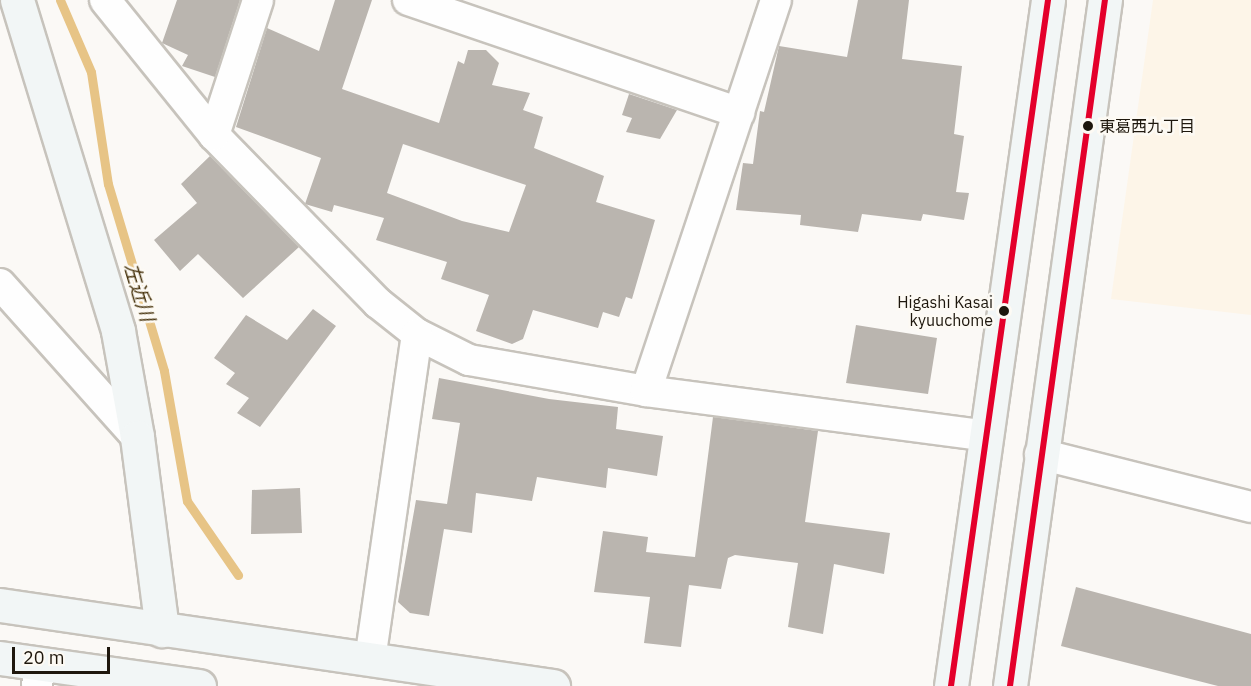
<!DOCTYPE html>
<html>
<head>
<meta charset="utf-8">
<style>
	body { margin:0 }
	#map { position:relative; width:1251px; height:686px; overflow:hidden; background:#fbf9f6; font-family:"IBM Plex Sans","Noto Sans JP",sans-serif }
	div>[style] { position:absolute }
	.built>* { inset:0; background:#fdf5e8 }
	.stream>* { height:9px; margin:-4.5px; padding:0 4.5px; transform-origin:4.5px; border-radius:4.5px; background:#e7c486 }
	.building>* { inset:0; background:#bab5af }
	.roads { filter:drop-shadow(2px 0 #c7c3bc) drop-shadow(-2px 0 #c7c3bc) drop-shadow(0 2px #c7c3bc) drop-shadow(0 -2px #c7c3bc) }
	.street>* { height:30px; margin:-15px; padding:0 15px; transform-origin:15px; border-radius:15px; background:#fefefe }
	.secondary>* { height:33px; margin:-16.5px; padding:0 16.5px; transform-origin:16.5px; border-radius:16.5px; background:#f2f6f6 }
	.bus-1>* { height:6px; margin:-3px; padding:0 3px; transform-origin:3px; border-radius:3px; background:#e4002b }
	.dots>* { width:16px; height:16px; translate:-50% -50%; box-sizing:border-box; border:3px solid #fdfaf4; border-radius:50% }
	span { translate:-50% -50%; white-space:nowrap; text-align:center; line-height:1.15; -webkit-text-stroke:5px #fdfaf4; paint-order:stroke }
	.bus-label { font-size:16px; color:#1e170d }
	.left { translate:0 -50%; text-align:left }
	.right { translate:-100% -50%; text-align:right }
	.water-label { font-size:20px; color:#47330d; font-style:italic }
	.scale { position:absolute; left:12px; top:647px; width:98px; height:27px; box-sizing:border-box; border:3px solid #1e170d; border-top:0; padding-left:8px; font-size:18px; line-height:21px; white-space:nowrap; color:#1e170d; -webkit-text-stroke:4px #fdfaf4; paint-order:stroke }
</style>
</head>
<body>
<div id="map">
	<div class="built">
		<i style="clip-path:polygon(1153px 0,1251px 0,1251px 315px,1111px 299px)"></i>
	</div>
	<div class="stream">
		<i style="left:60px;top:0;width:78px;rotate:66.7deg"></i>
		<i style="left:91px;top:72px;width:113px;rotate:81.4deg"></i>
		<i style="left:108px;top:184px;width:195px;rotate:73.3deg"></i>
		<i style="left:164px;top:371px;width:132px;rotate:80deg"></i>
		<i style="left:187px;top:501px;width:90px;rotate:55.4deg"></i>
	</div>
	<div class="building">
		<i style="clip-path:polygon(177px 0,240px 0,215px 77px,182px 66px,188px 55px,162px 43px)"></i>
		<i style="clip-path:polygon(evenodd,335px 0,372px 0,342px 89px,439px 123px,458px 61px,464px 64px,468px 50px,486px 50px,499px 63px,492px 85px,530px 93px,523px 110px,543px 117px,534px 148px,604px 176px,596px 202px,655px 220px,632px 299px,626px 297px,619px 317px,603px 312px,598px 328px,533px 310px,523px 339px,512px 344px,476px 331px,489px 295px,441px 279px,447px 262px,376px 240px,384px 218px,334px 205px,332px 212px,305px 204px,321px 158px,236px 127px,267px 28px,319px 51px,335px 0,403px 144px,526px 185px,509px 232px,462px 221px,387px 193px,403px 144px)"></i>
		<i style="clip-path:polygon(858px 0,909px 0,902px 59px,962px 66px,954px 134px,964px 136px,956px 192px,969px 193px,964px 220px,923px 214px,921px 221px,862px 214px,858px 232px,800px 225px,801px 215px,736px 210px,743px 163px,753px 164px,760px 111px,764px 112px,779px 46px,847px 57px)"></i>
		<i style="clip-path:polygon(629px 94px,677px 110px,660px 139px,626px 132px,632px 118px,622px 115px)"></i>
		<i style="clip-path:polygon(210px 156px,299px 247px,243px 298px,198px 254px,180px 271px,154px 240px,197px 203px,181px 184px)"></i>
		<i style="clip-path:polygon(313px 309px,336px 326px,260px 427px,237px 413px,249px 398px,226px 384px,235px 373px,214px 358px,246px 315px,287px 340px)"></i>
		<i style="clip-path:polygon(856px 325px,937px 338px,928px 394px,846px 383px)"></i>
		<i style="clip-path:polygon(439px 378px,549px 399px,618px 407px,616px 429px,663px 436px,657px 476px,608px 468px,606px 488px,537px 477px,532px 501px,476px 493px,472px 533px,444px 529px,429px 616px,410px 613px,398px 602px,416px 500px,447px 504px,460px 423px,432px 419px)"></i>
		<i style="clip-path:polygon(713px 417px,818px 431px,805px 522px,890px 533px,884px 574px,834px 564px,823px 634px,788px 627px,798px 563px,735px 555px,728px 558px,721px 589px,689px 585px,681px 647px,644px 643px,650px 597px,594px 592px,603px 531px,648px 537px,646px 552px,695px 557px)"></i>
		<i style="clip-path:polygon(300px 488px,302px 533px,251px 534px,252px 490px)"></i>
		<i style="clip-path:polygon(1076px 587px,1251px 634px,1251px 686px,1218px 686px,1061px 646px)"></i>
	</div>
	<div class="roads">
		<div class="street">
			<i style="left:105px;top:0;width:174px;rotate:51.1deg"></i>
			<i style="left:214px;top:135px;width:235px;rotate:45.7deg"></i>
			<i style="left:378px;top:303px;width:50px;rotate:38.5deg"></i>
			<i style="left:417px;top:334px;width:58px;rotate:26.6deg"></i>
			<i style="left:469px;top:360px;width:180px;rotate:9.9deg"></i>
			<i style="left:646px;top:391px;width:343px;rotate:7.5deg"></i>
			<i style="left:408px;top:0;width:350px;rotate:18.8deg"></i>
			<i style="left:214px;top:135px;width:142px;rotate:-71.9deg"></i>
			<i style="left:0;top:284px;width:205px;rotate:48.2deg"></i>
			<i style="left:646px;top:391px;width:412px;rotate:-71.6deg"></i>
			<i style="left:1040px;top:454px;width:218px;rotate:14.1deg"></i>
			<i style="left:370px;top:660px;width:329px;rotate:-81.8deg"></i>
			<i style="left:37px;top:686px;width:23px;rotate:-83deg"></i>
		</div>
		<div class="secondary">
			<i style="left:17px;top:0;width:346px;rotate:73deg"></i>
			<i style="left:118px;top:331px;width:108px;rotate:79.8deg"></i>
			<i style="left:137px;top:437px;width:195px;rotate:82.6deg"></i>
			<i style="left:0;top:605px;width:559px;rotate:8.33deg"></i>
			<i style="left:0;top:658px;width:201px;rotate:8deg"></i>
			<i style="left:951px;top:686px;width:693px;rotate:-81.95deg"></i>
			<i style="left:1010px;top:686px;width:693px;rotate:-82.12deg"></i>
		</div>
	</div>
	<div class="bus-1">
		<i style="left:951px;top:686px;width:693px;rotate:-81.95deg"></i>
		<i style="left:1010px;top:686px;width:693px;rotate:-82.12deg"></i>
	</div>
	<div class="dots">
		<i style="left:1088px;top:126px;background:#1e170d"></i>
		<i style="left:1004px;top:311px;background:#1e170d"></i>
	</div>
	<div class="bus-label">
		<span class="left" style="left:1099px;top:126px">東葛西九丁目</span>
		<span class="right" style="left:993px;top:311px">Higashi Kasai<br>kyuuchome</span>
	</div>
	<div class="water-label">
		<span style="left:140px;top:292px;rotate:73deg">左近川</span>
	</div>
	<div class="scale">20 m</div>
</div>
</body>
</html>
